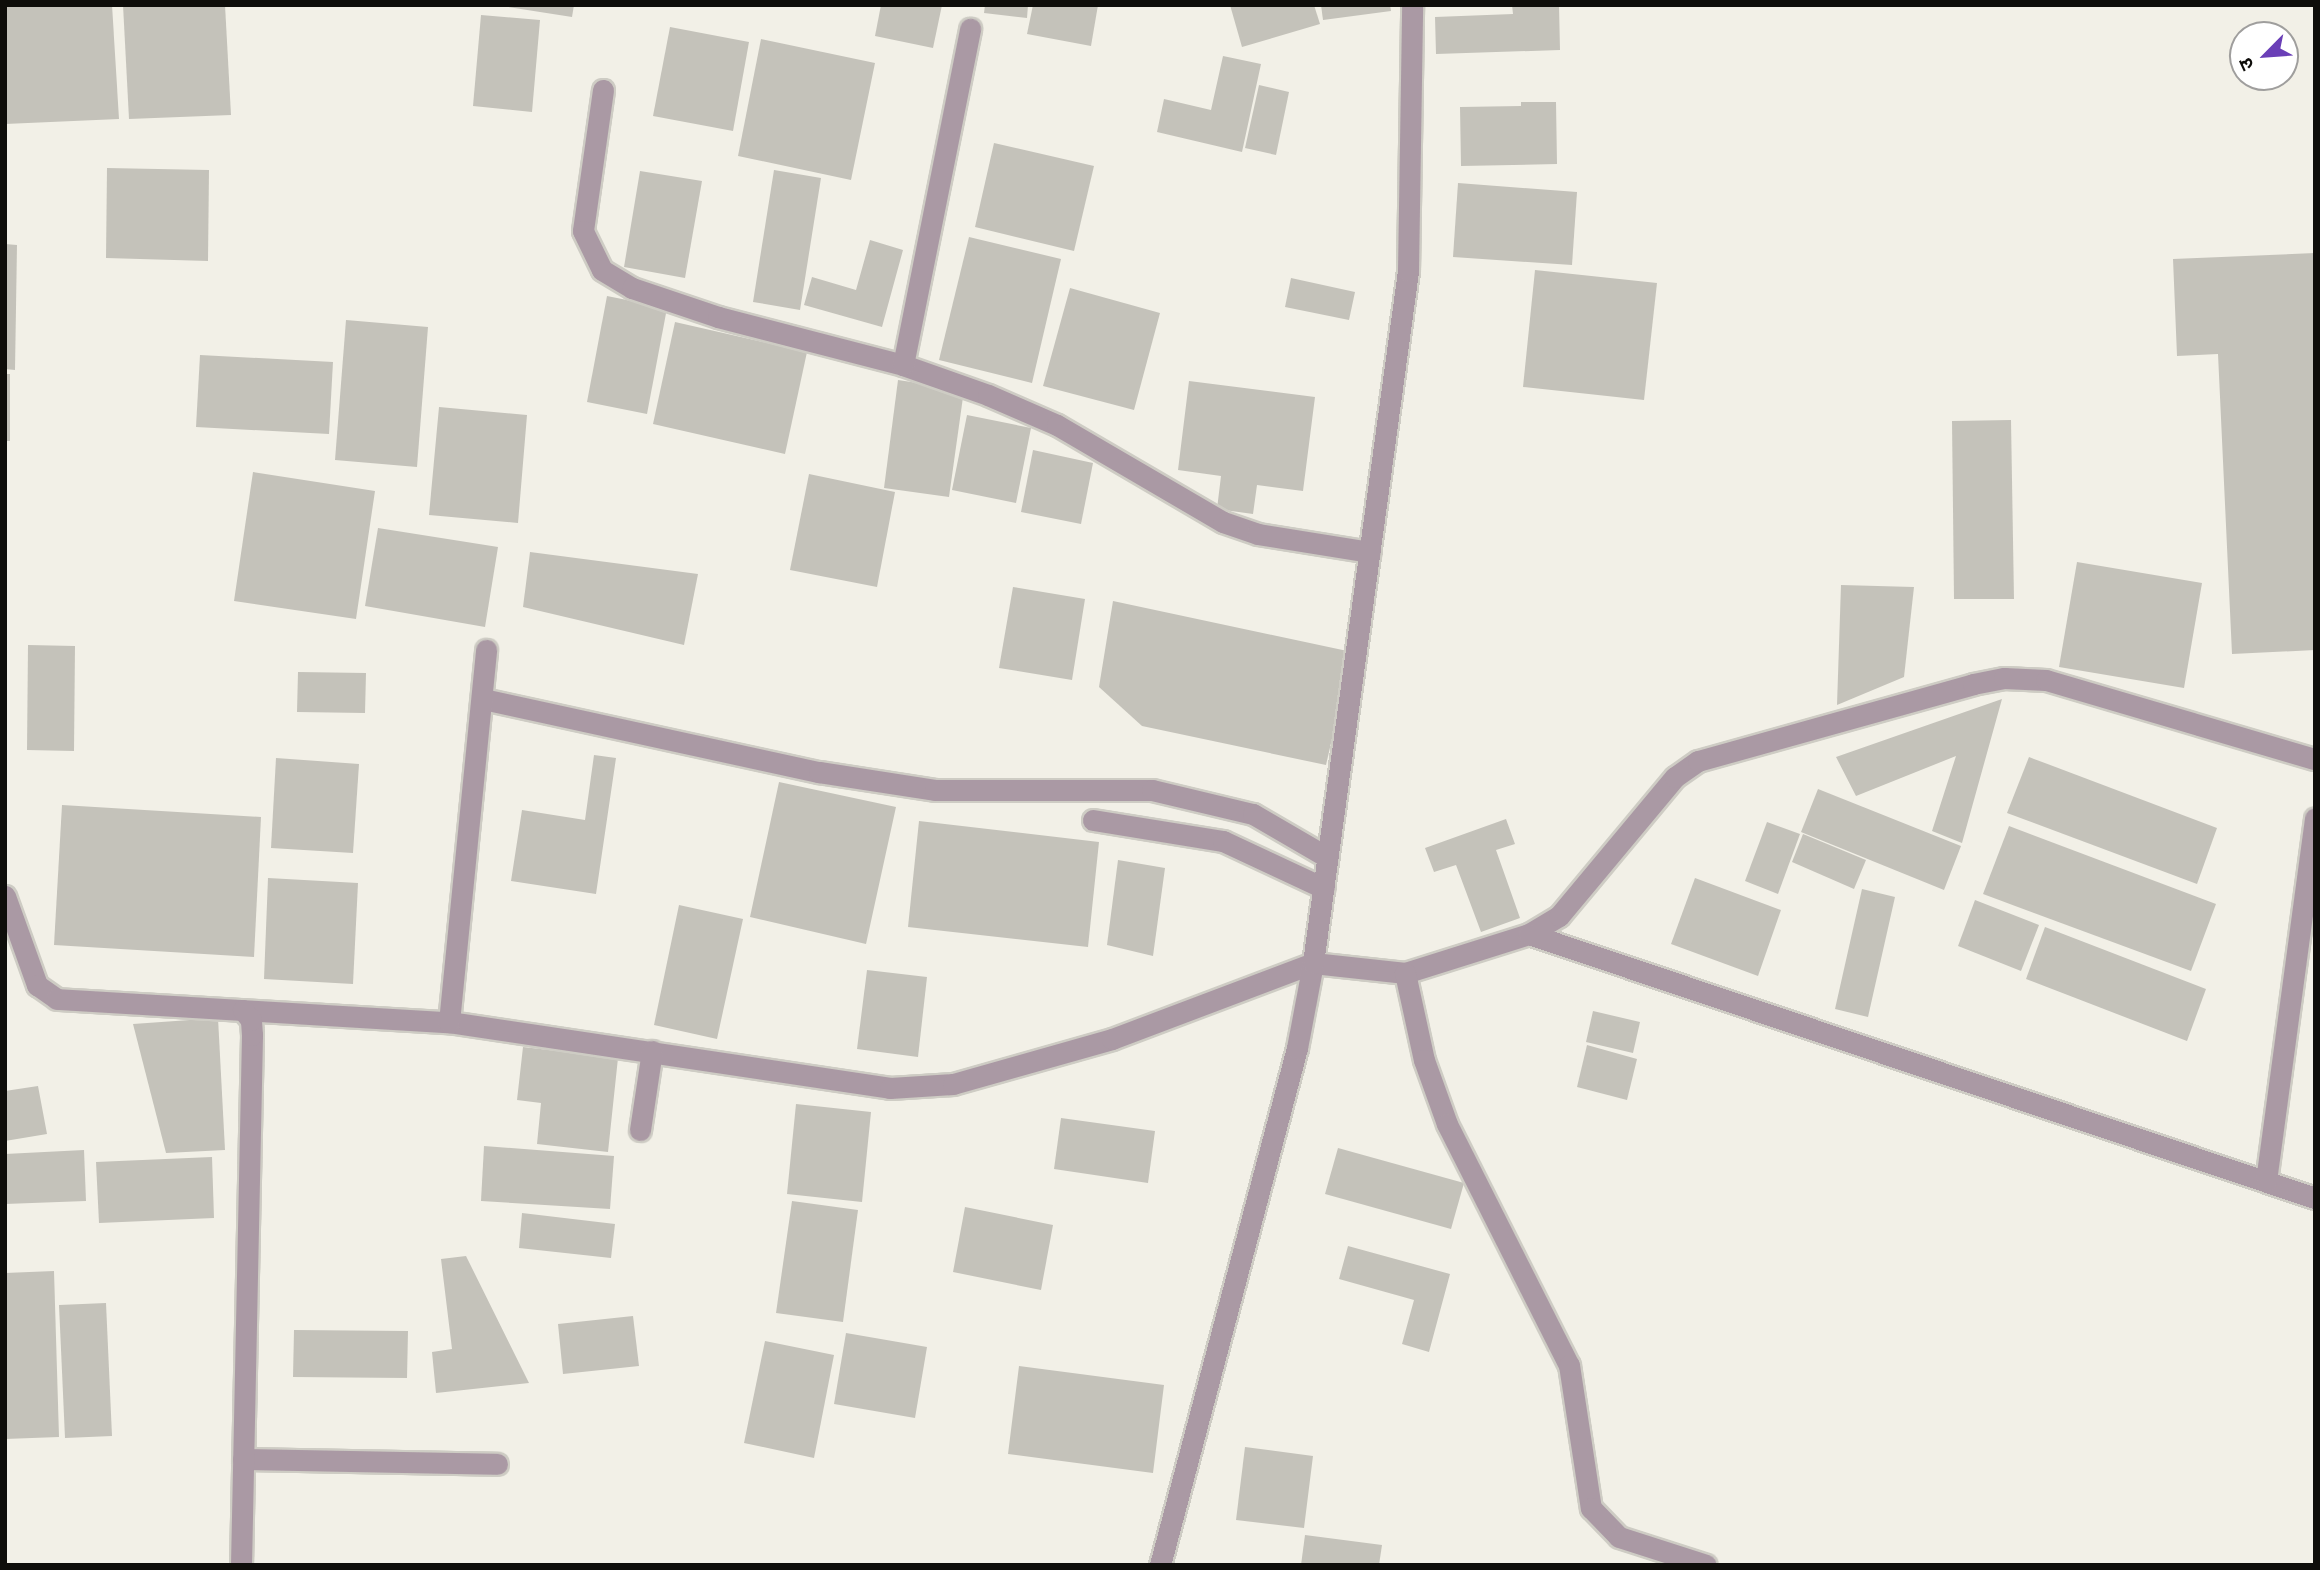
<!DOCTYPE html>
<html>
<head>
<meta charset="utf-8">
<style>
	body { margin:0 }
	#map { position:relative; width:2320px; height:1570px; overflow:hidden; background:#f2f0e7; font-family:Helvetica,"Noto Sans Devanagari",sans-serif }
	div>[style] { position:absolute }
	.building>* { inset:0; background:#c4c2ba }
	.roads { filter:drop-shadow(2px 0 #ceccc4) drop-shadow(-2px 0 #ceccc4) drop-shadow(0 2px #ceccc4) drop-shadow(0 -2px #ceccc4) }
	.street>* { height:21px; margin:-10.5px; padding:0 10.5px; transform-origin:10.5px; border-radius:10.5px; background:#aa99a4 }
	span { translate:-50% -50%; white-space:nowrap; text-align:center; line-height:1.15; -webkit-text-stroke:7px #fff; paint-order:stroke }
	.frame { position:absolute; inset:0; border:7px solid #0e0d0a; pointer-events:none }
	.north { position:absolute; left:2229px; top:21px; width:70px; height:70px; box-sizing:border-box; background:#fff; border:2px solid #9f9e9d; border-radius:50%; rotate:245deg; font-size:19px; font-weight:700; line-height:28px; text-align:center; color:#0e0d0a }
	.north::after { content:''; display:block; margin:auto; width:24px; height:32px; background:#6a3fb7; clip-path:polygon(50% 0,100% 100%,50% 72%,0 100%) }
</style>
</head>
<body>
<div id="map">
	<div class="building">
		<i style="clip-path:polygon(5px 5px,112px 5px,119px 119px,5px 124px)"></i>
		<i style="clip-path:polygon(123px 5px,225px 5px,231px 115px,129px 119px)"></i>
		<i style="clip-path:polygon(495px 5px,574px 5px,572px 17px)"></i>
		<i style="clip-path:polygon(881px 5px,942px 5px,933px 48px,875px 36px)"></i>
		<i style="clip-path:polygon(985px 5px,1028px 5px,1027px 18px,984px 13px)"></i>
		<i style="clip-path:polygon(1033px 5px,1098px 5px,1091px 46px,1027px 34px)"></i>
		<i style="clip-path:polygon(1230px 5px,1314px 5px,1320px 24px,1242px 47px)"></i>
		<i style="clip-path:polygon(1321px 5px,1390px 5px,1391px 11px,1323px 20px)"></i>
		<i style="clip-path:polygon(1512px 5px,1559px 5px,1560px 50px,1436px 54px,1435px 17px,1513px 14px)"></i>
		<i style="clip-path:polygon(481px 15px,540px 20px,532px 112px,473px 106px)"></i>
		<i style="clip-path:polygon(670px 27px,749px 42px,733px 131px,653px 116px)"></i>
		<i style="clip-path:polygon(761px 39px,875px 63px,851px 180px,738px 156px)"></i>
		<i style="clip-path:polygon(1223px 56px,1261px 64px,1242px 152px,1157px 132px,1164px 99px,1211px 110px)"></i>
		<i style="clip-path:polygon(1259px 85px,1289px 92px,1276px 155px,1245px 148px)"></i>
		<i style="clip-path:polygon(1521px 102px,1556px 102px,1557px 164px,1461px 166px,1460px 107px,1521px 106px)"></i>
		<i style="clip-path:polygon(994px 143px,1094px 166px,1074px 251px,975px 227px)"></i>
		<i style="clip-path:polygon(107px 168px,209px 170px,208px 261px,106px 258px)"></i>
		<i style="clip-path:polygon(774px 170px,821px 178px,800px 310px,753px 302px)"></i>
		<i style="clip-path:polygon(640px 171px,702px 181px,685px 278px,624px 267px)"></i>
		<i style="clip-path:polygon(1458px 183px,1577px 192px,1572px 265px,1453px 257px)"></i>
		<i style="clip-path:polygon(969px 237px,1061px 259px,1032px 383px,939px 360px)"></i>
		<i style="clip-path:polygon(870px 240px,903px 250px,882px 327px,804px 305px,812px 277px,856px 290px)"></i>
		<i style="clip-path:polygon(5px 244px,17px 245px,15px 370px,5px 369px)"></i>
		<i style="clip-path:polygon(2315px 253px,2315px 650px,2232px 654px,2218px 354px,2177px 356px,2173px 259px)"></i>
		<i style="clip-path:polygon(1535px 270px,1657px 283px,1644px 400px,1523px 387px)"></i>
		<i style="clip-path:polygon(1291px 278px,1355px 292px,1349px 320px,1285px 307px)"></i>
		<i style="clip-path:polygon(1070px 288px,1160px 313px,1134px 410px,1043px 386px)"></i>
		<i style="clip-path:polygon(607px 296px,667px 308px,647px 414px,587px 402px)"></i>
		<i style="clip-path:polygon(346px 320px,428px 327px,417px 467px,335px 460px)"></i>
		<i style="clip-path:polygon(675px 322px,807px 352px,785px 454px,653px 424px)"></i>
		<i style="clip-path:polygon(200px 355px,333px 362px,329px 434px,196px 427px)"></i>
		<i style="clip-path:polygon(5px 374px,10px 374px,10px 441px,5px 441px)"></i>
		<i style="clip-path:polygon(898px 380px,964px 390px,949px 497px,884px 488px)"></i>
		<i style="clip-path:polygon(1189px 381px,1315px 397px,1303px 491px,1257px 485px,1253px 514px,1217px 509px,1221px 476px,1178px 470px)"></i>
		<i style="clip-path:polygon(439px 407px,527px 415px,518px 523px,429px 515px)"></i>
		<i style="clip-path:polygon(967px 415px,1031px 428px,1016px 503px,952px 490px)"></i>
		<i style="clip-path:polygon(2011px 420px,2014px 599px,1954px 599px,1952px 421px)"></i>
		<i style="clip-path:polygon(1033px 450px,1093px 463px,1081px 524px,1021px 512px)"></i>
		<i style="clip-path:polygon(253px 472px,375px 491px,356px 619px,234px 601px)"></i>
		<i style="clip-path:polygon(809px 474px,895px 492px,877px 587px,790px 570px)"></i>
		<i style="clip-path:polygon(378px 528px,498px 547px,485px 627px,365px 606px)"></i>
		<i style="clip-path:polygon(530px 552px,698px 574px,684px 645px,523px 607px)"></i>
		<i style="clip-path:polygon(2077px 562px,2202px 583px,2184px 688px,2059px 667px)"></i>
		<i style="clip-path:polygon(1841px 585px,1914px 587px,1904px 677px,1837px 705px)"></i>
		<i style="clip-path:polygon(1013px 587px,1085px 599px,1072px 680px,999px 668px)"></i>
		<i style="clip-path:polygon(1113px 601px,1352px 652px,1326px 765px,1142px 726px,1099px 687px)"></i>
		<i style="clip-path:polygon(28px 645px,75px 646px,74px 751px,27px 750px)"></i>
		<i style="clip-path:polygon(298px 672px,366px 673px,365px 713px,297px 712px)"></i>
		<i style="clip-path:polygon(2002px 699px,1962px 843px,1932px 831px,1956px 756px,1856px 796px,1836px 757px)"></i>
		<i style="clip-path:polygon(594px 755px,616px 758px,596px 894px,511px 881px,522px 810px,585px 820px)"></i>
		<i style="clip-path:polygon(2029px 757px,2217px 828px,2197px 884px,2007px 813px)"></i>
		<i style="clip-path:polygon(276px 758px,359px 764px,353px 853px,271px 848px)"></i>
		<i style="clip-path:polygon(779px 782px,896px 807px,866px 944px,750px 917px)"></i>
		<i style="clip-path:polygon(1818px 789px,1961px 846px,1944px 890px,1801px 832px)"></i>
		<i style="clip-path:polygon(62px 805px,261px 817px,254px 957px,54px 945px)"></i>
		<i style="clip-path:polygon(1506px 819px,1515px 844px,1496px 850px,1520px 918px,1481px 932px,1456px 865px,1434px 872px,1425px 848px)"></i>
		<i style="clip-path:polygon(919px 821px,1099px 842px,1088px 947px,908px 927px)"></i>
		<i style="clip-path:polygon(1767px 822px,1800px 834px,1778px 894px,1745px 881px)"></i>
		<i style="clip-path:polygon(2009px 826px,2216px 904px,2191px 971px,1983px 894px)"></i>
		<i style="clip-path:polygon(1803px 834px,1866px 860px,1854px 889px,1792px 862px)"></i>
		<i style="clip-path:polygon(1118px 860px,1165px 868px,1153px 956px,1107px 945px)"></i>
		<i style="clip-path:polygon(268px 878px,358px 883px,353px 984px,264px 979px)"></i>
		<i style="clip-path:polygon(1695px 878px,1781px 910px,1758px 976px,1671px 944px)"></i>
		<i style="clip-path:polygon(1862px 889px,1895px 897px,1868px 1017px,1835px 1009px)"></i>
		<i style="clip-path:polygon(1975px 900px,2039px 925px,2021px 971px,1958px 946px)"></i>
		<i style="clip-path:polygon(679px 905px,743px 919px,717px 1039px,654px 1025px)"></i>
		<i style="clip-path:polygon(2045px 927px,2206px 989px,2187px 1041px,2026px 979px)"></i>
		<i style="clip-path:polygon(867px 970px,927px 977px,918px 1057px,857px 1049px)"></i>
		<i style="clip-path:polygon(1593px 1011px,1640px 1022px,1633px 1053px,1586px 1042px)"></i>
		<i style="clip-path:polygon(218px 1018px,225px 1150px,166px 1153px,133px 1024px)"></i>
		<i style="clip-path:polygon(1587px 1045px,1637px 1059px,1627px 1100px,1577px 1087px)"></i>
		<i style="clip-path:polygon(523px 1047px,618px 1058px,608px 1152px,537px 1144px,541px 1103px,517px 1100px)"></i>
		<i style="clip-path:polygon(38px 1086px,47px 1134px,5px 1141px,5px 1091px)"></i>
		<i style="clip-path:polygon(796px 1104px,871px 1112px,862px 1202px,787px 1194px)"></i>
		<i style="clip-path:polygon(1061px 1118px,1155px 1131px,1148px 1183px,1054px 1169px)"></i>
		<i style="clip-path:polygon(484px 1146px,614px 1156px,610px 1209px,481px 1201px)"></i>
		<i style="clip-path:polygon(1338px 1148px,1464px 1183px,1451px 1229px,1325px 1194px)"></i>
		<i style="clip-path:polygon(84px 1150px,86px 1201px,5px 1204px,5px 1154px)"></i>
		<i style="clip-path:polygon(212px 1157px,214px 1218px,99px 1223px,96px 1162px)"></i>
		<i style="clip-path:polygon(792px 1201px,858px 1210px,843px 1322px,776px 1313px)"></i>
		<i style="clip-path:polygon(965px 1207px,1053px 1225px,1041px 1290px,953px 1272px)"></i>
		<i style="clip-path:polygon(522px 1213px,615px 1224px,611px 1258px,519px 1248px)"></i>
		<i style="clip-path:polygon(1348px 1246px,1450px 1274px,1429px 1352px,1402px 1344px,1414px 1300px,1339px 1279px)"></i>
		<i style="clip-path:polygon(466px 1256px,529px 1383px,436px 1393px,432px 1352px,452px 1349px,441px 1259px)"></i>
		<i style="clip-path:polygon(54px 1271px,59px 1437px,5px 1439px,5px 1273px)"></i>
		<i style="clip-path:polygon(106px 1303px,112px 1436px,65px 1438px,59px 1305px)"></i>
		<i style="clip-path:polygon(633px 1316px,639px 1366px,563px 1374px,558px 1324px)"></i>
		<i style="clip-path:polygon(294px 1330px,408px 1331px,407px 1378px,293px 1377px)"></i>
		<i style="clip-path:polygon(846px 1333px,927px 1347px,915px 1418px,834px 1404px)"></i>
		<i style="clip-path:polygon(765px 1341px,834px 1355px,814px 1458px,744px 1443px)"></i>
		<i style="clip-path:polygon(1019px 1366px,1164px 1385px,1153px 1473px,1008px 1454px)"></i>
		<i style="clip-path:polygon(1245px 1447px,1313px 1456px,1304px 1528px,1236px 1520px)"></i>
		<i style="clip-path:polygon(1305px 1535px,1382px 1545px,1379px 1565px,1301px 1565px)"></i>
	</div>
	<div class="roads">
		<div class="street">
			<i style="left:603px;top:90px;width:142px;rotate:98.1deg"></i>
			<i style="left:583px;top:231px;width:43px;rotate:64deg"></i>
			<i style="left:602px;top:270px;width:35px;rotate:31deg"></i>
			<i style="left:632px;top:288px;width:91px;rotate:18.6deg"></i>
			<i style="left:718px;top:317px;width:191px;rotate:14.5deg"></i>
			<i style="left:903px;top:365px;width:90px;rotate:19.4deg"></i>
			<i style="left:988px;top:395px;width:75px;rotate:23.5deg"></i>
			<i style="left:1057px;top:425px;width:192px;rotate:30.3deg"></i>
			<i style="left:1223px;top:522px;width:37px;rotate:19deg"></i>
			<i style="left:1258px;top:534px;width:113px;rotate:9.1deg"></i>
			<i style="left:903px;top:365px;width:343px;rotate:-78.7deg"></i>
			<i style="left:483px;top:699px;width:344px;rotate:12.3deg"></i>
			<i style="left:819px;top:772px;width:117px;rotate:8.8deg"></i>
			<i style="left:935px;top:790px;width:217px"></i>
			<i style="left:1152px;top:790px;width:104px;rotate:13.4deg"></i>
			<i style="left:1253px;top:814px;width:86px;rotate:30.2deg"></i>
			<i style="left:1093px;top:820px;width:132px;rotate:9.2deg"></i>
			<i style="left:1223px;top:841px;width:111px;rotate:25deg"></i>
			<i style="left:5px;top:896px;width:95px;rotate:70.2deg"></i>
			<i style="left:37px;top:985px;width:24px;rotate:35deg"></i>
			<i style="left:57px;top:999px;width:393px;rotate:3.4deg"></i>
			<i style="left:449px;top:1022px;width:446px;rotate:8.5deg"></i>
			<i style="left:890px;top:1088px;width:63px;rotate:-3.6deg"></i>
			<i style="left:953px;top:1084px;width:165px;rotate:-15.8deg"></i>
			<i style="left:1112px;top:1039px;width:215px;rotate:-20.7deg"></i>
			<i style="left:1313px;top:963px;width:93px;rotate:6.2deg"></i>
			<i style="left:1405px;top:973px;width:130px;rotate:-17.5deg"></i>
			<i style="left:1529px;top:934px;width:35px;rotate:-31deg"></i>
			<i style="left:1559px;top:916px;width:181px;rotate:-50.2deg"></i>
			<i style="left:1675px;top:777px;width:28px;rotate:-35deg"></i>
			<i style="left:1698px;top:761px;width:286px;rotate:-15.6deg"></i>
			<i style="left:1973px;top:684px;width:32px;rotate:-11deg"></i>
			<i style="left:2004px;top:678px;width:42px;rotate:2.7deg"></i>
			<i style="left:2046px;top:680px;width:280px;rotate:16.4deg"></i>
			<i style="left:1529px;top:934px;width:829px;rotate:18.57deg"></i>
			<i style="left:1405px;top:973px;width:89px;rotate:77.7deg"></i>
			<i style="left:1424px;top:1060px;width:68px;rotate:70.2deg"></i>
			<i style="left:1447px;top:1124px;width:270px;rotate:63.2deg"></i>
			<i style="left:1569px;top:1365px;width:145px;rotate:81.3deg"></i>
			<i style="left:1591px;top:1508px;width:40px;rotate:46deg"></i>
			<i style="left:1619px;top:1537px;width:91px;rotate:17.8deg"></i>
			<i style="left:449px;top:1022px;width:374px;rotate:-84.3deg"></i>
			<i style="left:640px;top:1130px;width:80px;rotate:-81.4deg"></i>
			<i style="left:2266px;top:1181px;width:366px;rotate:-82.3deg"></i>
			<i style="left:243px;top:1459px;width:254px;rotate:1.1deg"></i>
			<i style="left:241px;top:1565px;width:530px;rotate:-88.81deg"></i>
			<i style="left:252px;top:1035px;width:15px;rotate:-94deg"></i>
			<i style="left:251px;top:1020px;width:13px;rotate:-129deg"></i>
			<i style="left:1160px;top:1565px;width:535px;rotate:-75.16deg"></i>
			<i style="left:1297px;top:1048px;width:86px;rotate:-79.3deg"></i>
			<i style="left:1313px;top:963px;width:698px;rotate:-82.18deg"></i>
			<i style="left:1408px;top:271px;width:266px;rotate:-89.1deg"></i>
		</div>
	</div>
	<div class="frame"></div>
	<div class="north">उ</div>
</div>
</body>
</html>
